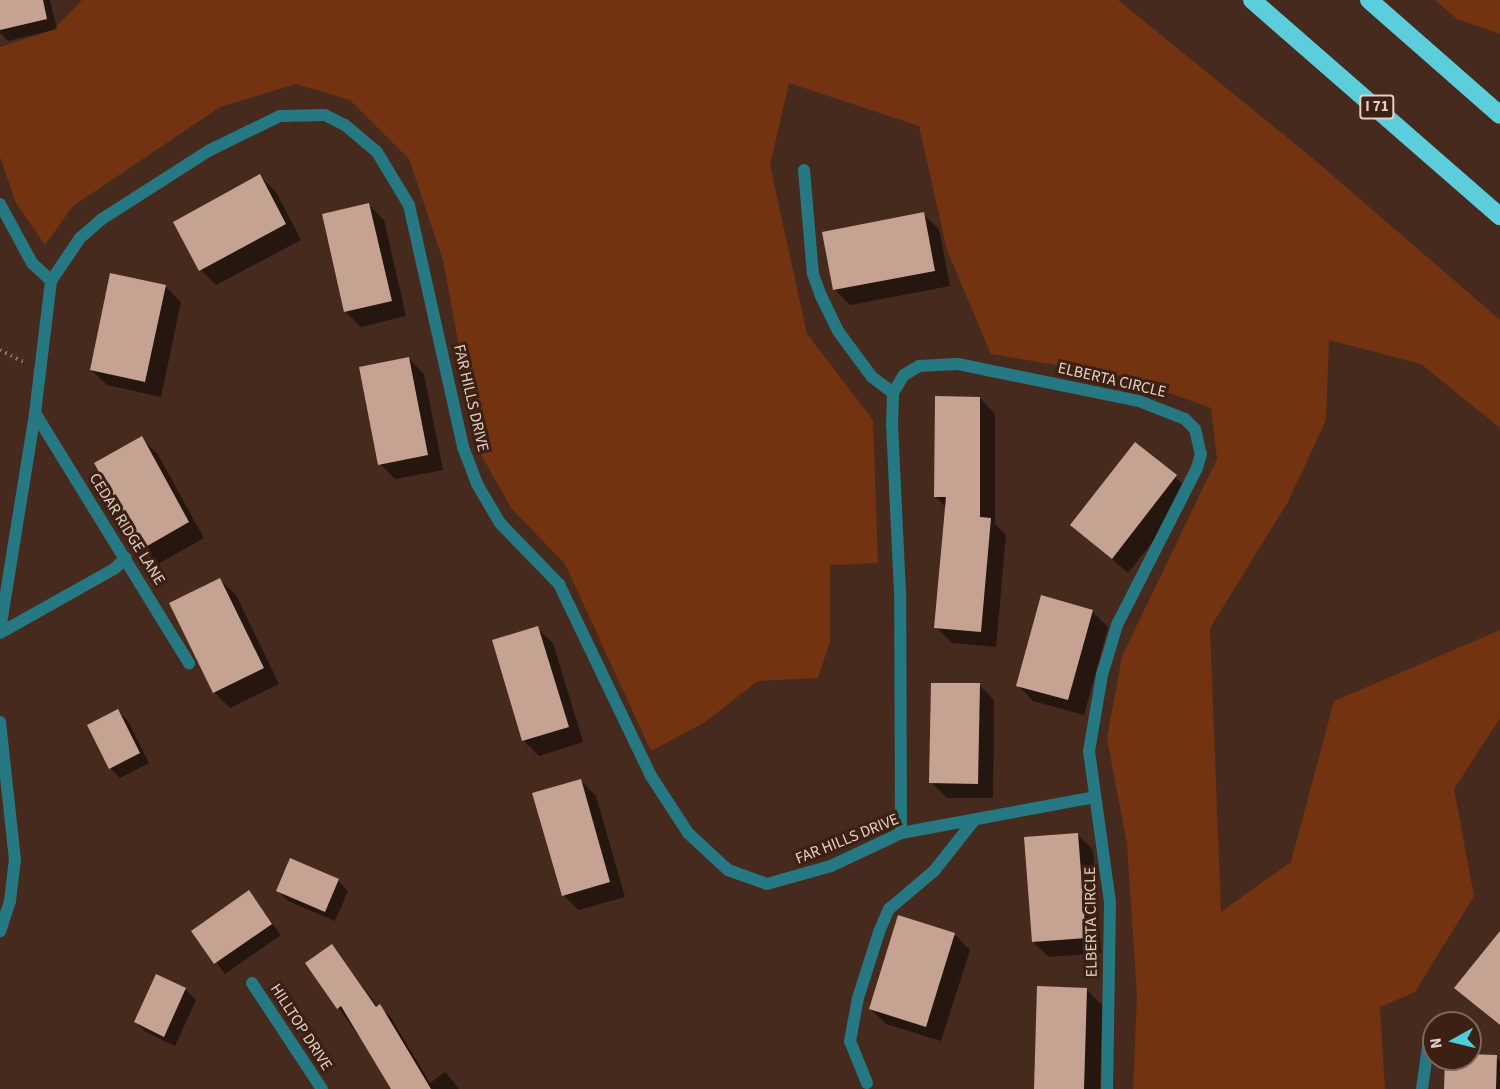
<!DOCTYPE html>
<html>
<head>
<meta charset="utf-8">
<style>
	body { margin:0 }
	#map { position:relative; width:1500px; height:1089px; overflow:hidden; background:#462a1d; font-family:"Source Sans 3",sans-serif }
	div>[style] { position:absolute }
	.green>* { inset:0; background:#733310 }
	.shadow>* { inset:0; background:#0007 }
	.building>* { inset:0; background:#c5a292 }
	.path>* { height:4px; margin-top:-2px; transform-origin:0; background:repeating-linear-gradient(90deg,#8f776c 0 1.5px,transparent 0 6px) }
	.lane>* { height:12px; margin:-6px; padding:0 6px; transform-origin:6px; border-radius:6px; background:#267882 }
	.street>* { height:12px; margin:-6px; padding:0 6px; transform-origin:6px; border-radius:6px; background:#267882 }
	.highway>* { height:18px; margin:-9px; padding:0 9px; transform-origin:9px; border-radius:9px; background:#5ccddb }
	span { translate:-50% -50%; white-space:nowrap; text-align:center; line-height:1.15; -webkit-text-stroke:6px #3b2013; paint-order:stroke }
	.shield-label span { padding:2px 4px; background:#3b2013; border:2px solid; border-radius:4px; -webkit-text-stroke-width:0 }
	.shield-label { font-size:15px; color:#e2d0c7; font-weight:700 }
	.street-label { font-size:16px; color:#e2d0c7 }
	.north { position:absolute; left:1422px; top:1011px; width:60px; height:60px; box-sizing:border-box; background:#3b2013; border:2px solid #7e665b; border-radius:50%; rotate:262deg; font-size:16px; font-weight:700; line-height:24px; text-align:center; color:#e2d0c7 }
	.north::after { content:''; display:block; margin:auto; width:21px; height:27px; background:#52cbda; clip-path:polygon(50% 0,100% 100%,50% 72%,0 100%) }
</style>
</head>
<body>
<div id="map">
	<div class="green">
		<i style="clip-path:polygon(82px 0,1118px 0,1316px 161px,1500px 320px,1500px 428px,1421px 364px,1329px 340px,1326px 420px,1288px 502px,1210px 628px,1221px 912px,1291px 862px,1334px 701px,1500px 630px,1500px 718px,1454px 789px,1474px 896px,1415px 992px,1380px 1007px,1385px 1089px,1133px 1089px,1137px 997px,1127px 844px,1107px 739px,1122px 656px,1217px 459px,1211px 408px,1122px 376px,991px 354px,947px 250px,919px 126px,789px 83px,770px 165px,807px 334px,873px 420px,878px 563px,830px 565px,830px 641px,818px 678px,758px 681px,705px 722px,651px 751px,565px 564px,511px 508px,478px 449px,443px 260px,409px 159px,350px 100px,296px 84px,220px 107px,73px 206px,45px 245px,16px 203px,0 157px,0 47px,53px 30px)"></i>
		<i style="clip-path:polygon(1435px 0,1500px 0,1500px 34px,1457px 19px)"></i>
	</div>
	<div class="shadow">
		<i style="clip-path:polygon(0 0,50px 0,57px 29px,8px 41px,0 33px)"></i>
		<i style="clip-path:polygon(260px 176px,276px 192px,301px 240px,216px 285px,201px 270px)"></i>
		<i style="clip-path:polygon(369px 205px,384px 220px,406px 316px,361px 327px,345px 311px)"></i>
		<i style="clip-path:polygon(923px 214px,939px 229px,950px 286px,850px 305px,834px 289px)"></i>
		<i style="clip-path:polygon(165px 286px,181px 302px,161px 397px,107px 385px,91px 370px)"></i>
		<i style="clip-path:polygon(409px 359px,424px 374px,443px 470px,395px 479px,380px 464px)"></i>
		<i style="clip-path:polygon(980px 398px,995px 414px,995px 524px,1006px 535px,996px 647px,952px 643px,936px 627px,946px 507px,935px 496px)"></i>
		<i style="clip-path:polygon(141px 438px,157px 453px,204px 538px,158px 564px,143px 548px)"></i>
		<i style="clip-path:polygon(1136px 444px,1192px 492px,1128px 573px,1072px 525px)"></i>
		<i style="clip-path:polygon(220px 580px,236px 595px,279px 684px,230px 708px,214px 692px)"></i>
		<i style="clip-path:polygon(1092px 611px,1108px 627px,1084px 715px,1033px 701px,1018px 685px)"></i>
		<i style="clip-path:polygon(537px 628px,553px 643px,583px 742px,539px 756px,523px 740px)"></i>
		<i style="clip-path:polygon(979px 685px,994px 700px,993px 798px,947px 798px,931px 782px)"></i>
		<i style="clip-path:polygon(118px 711px,128px 721px,149px 763px,120px 778px,110px 768px)"></i>
		<i style="clip-path:polygon(581px 781px,596px 796px,625px 897px,579px 910px,563px 895px)"></i>
		<i style="clip-path:polygon(1078px 835px,1093px 850px,1101px 953px,1049px 957px,1033px 942px)"></i>
		<i style="clip-path:polygon(338px 880px,348px 891px,335px 921px,288px 901px,278px 891px)"></i>
		<i style="clip-path:polygon(248px 892px,281px 935px,225px 974px,193px 931px)"></i>
		<i style="clip-path:polygon(1500px 933px,1500px 1026px,1456px 988px)"></i>
		<i style="clip-path:polygon(954px 934px,970px 950px,941px 1041px,886px 1024px,870px 1008px)"></i>
		<i style="clip-path:polygon(332px 946px,378px 1007px,390px 1016px,430px 1083px,445px 1072px,459px 1089px,396px 1089px,307px 963px)"></i>
		<i style="clip-path:polygon(156px 976px,186px 990px,196px 1000px,175px 1046px,146px 1032px,135px 1022px)"></i>
		<i style="clip-path:polygon(1086px 989px,1102px 1005px,1100px 1089px,1037px 1089px)"></i>
		<i style="clip-path:polygon(1470px 1056px,1496px 1057px,1500px 1061px,1500px 1089px,1445px 1089px,1447px 1059px,1470px 1059px)"></i>
	</div>
	<div class="building">
		<i style="clip-path:polygon(0 0,43px 0,47px 19px,0 30px)"></i>
		<i style="clip-path:polygon(260px 174px,286px 224px,199px 271px,173px 222px)"></i>
		<i style="clip-path:polygon(369px 203px,392px 301px,344px 312px,322px 214px)"></i>
		<i style="clip-path:polygon(924px 212px,935px 271px,833px 290px,822px 232px)"></i>
		<i style="clip-path:polygon(110px 273px,166px 285px,145px 382px,90px 370px)"></i>
		<i style="clip-path:polygon(409px 357px,428px 455px,378px 465px,359px 367px)"></i>
		<i style="clip-path:polygon(935px 396px,980px 397px,980px 517px,991px 518px,981px 632px,934px 628px,946px 497px,934px 497px)"></i>
		<i style="clip-path:polygon(142px 436px,189px 522px,142px 549px,94px 463px)"></i>
		<i style="clip-path:polygon(1135px 442px,1177px 475px,1112px 559px,1070px 525px)"></i>
		<i style="clip-path:polygon(220px 578px,264px 668px,213px 693px,169px 603px)"></i>
		<i style="clip-path:polygon(1041px 595px,1093px 610px,1068px 700px,1016px 686px)"></i>
		<i style="clip-path:polygon(538px 626px,569px 727px,522px 741px,492px 640px)"></i>
		<i style="clip-path:polygon(931px 683px,980px 683px,978px 784px,929px 783px)"></i>
		<i style="clip-path:polygon(118px 709px,140px 753px,109px 769px,87px 725px)"></i>
		<i style="clip-path:polygon(581px 779px,610px 882px,562px 896px,532px 793px)"></i>
		<i style="clip-path:polygon(1078px 833px,1086px 938px,1032px 942px,1024px 837px)"></i>
		<i style="clip-path:polygon(290px 858px,339px 879px,325px 912px,276px 891px)"></i>
		<i style="clip-path:polygon(249px 890px,272px 924px,214px 964px,191px 931px)"></i>
		<i style="clip-path:polygon(898px 915px,955px 933px,926px 1027px,869px 1009px)"></i>
		<i style="clip-path:polygon(1500px 931px,1500px 1025px,1454px 988px)"></i>
		<i style="clip-path:polygon(332px 944px,376px 1007px,380px 1004px,431px 1089px,391px 1089px,341px 1006px,337px 1009px,305px 963px)"></i>
		<i style="clip-path:polygon(156px 974px,186px 988px,164px 1037px,134px 1022px)"></i>
		<i style="clip-path:polygon(1037px 986px,1087px 988px,1084px 1089px,1034px 1089px)"></i>
		<i style="clip-path:polygon(1470px 1054px,1497px 1055px,1496px 1089px,1444px 1089px,1445px 1059px,1470px 1059px)"></i>
	</div>
	<div class="path">
		<i style="left:0;top:350px;width:27px;rotate:27deg"></i>
	</div>
	<div class="lane">
		<i style="left:804px;top:170px;width:104px;rotate:85.1deg"></i>
		<i style="left:813px;top:274px;width:23px;rotate:70deg"></i>
		<i style="left:821px;top:296px;width:39px;rotate:64deg"></i>
		<i style="left:838px;top:331px;width:57px;rotate:53.5deg"></i>
		<i style="left:872px;top:377px;width:26px;rotate:37deg"></i>
		<i style="left:867px;top:1083px;width:45px;rotate:-112deg"></i>
		<i style="left:850px;top:1041px;width:44px;rotate:-79.5deg"></i>
		<i style="left:858px;top:998px;width:69px;rotate:-72.3deg"></i>
		<i style="left:879px;top:932px;width:25px;rotate:-67deg"></i>
		<i style="left:889px;top:909px;width:59px;rotate:-40.2deg"></i>
		<i style="left:934px;top:871px;width:66px;rotate:-51.7deg"></i>
		<i style="left:1422px;top:1089px;width:50px;rotate:-82deg"></i>
	</div>
	<div class="street">
		<i style="left:0;top:204px;width:67px;rotate:61.5deg"></i>
		<i style="left:32px;top:263px;width:26px;rotate:43deg"></i>
		<i style="left:51px;top:281px;width:52px;rotate:-56deg"></i>
		<i style="left:80px;top:238px;width:29px;rotate:-41deg"></i>
		<i style="left:102px;top:219px;width:128px;rotate:-32.6deg"></i>
		<i style="left:210px;top:150px;width:78px;rotate:-25.9deg"></i>
		<i style="left:280px;top:116px;width:45px;rotate:-1.3deg"></i>
		<i style="left:325px;top:115px;width:22px;rotate:27deg"></i>
		<i style="left:345px;top:125px;width:42px;rotate:40.2deg"></i>
		<i style="left:377px;top:152px;width:62px;rotate:58.9deg"></i>
		<i style="left:409px;top:205px;width:248px;rotate:77.4deg"></i>
		<i style="left:463px;top:447px;width:40px;rotate:69deg"></i>
		<i style="left:477px;top:484px;width:45px;rotate:59.5deg"></i>
		<i style="left:500px;top:523px;width:85px;rotate:46deg"></i>
		<i style="left:559px;top:584px;width:213px;rotate:64.4deg"></i>
		<i style="left:651px;top:776px;width:68px;rotate:57deg"></i>
		<i style="left:688px;top:833px;width:54px;rotate:42.8deg"></i>
		<i style="left:728px;top:870px;width:41px;rotate:19.7deg"></i>
		<i style="left:767px;top:884px;width:66px;rotate:-15.7deg"></i>
		<i style="left:831px;top:866px;width:77px;rotate:-25.2deg"></i>
		<i style="left:901px;top:833px;width:197px;rotate:-10.5deg"></i>
		<i style="left:35px;top:413px;width:294px;rotate:58.4deg"></i>
		<i style="left:0;top:630px;width:220px;rotate:-80.8deg"></i>
		<i style="left:35px;top:413px;width:133px;rotate:-83.1deg"></i>
		<i style="left:0;top:633px;width:131px;rotate:-29.3deg"></i>
		<i style="left:114px;top:569px;width:16px;rotate:-43deg"></i>
		<i style="left:0;top:722px;width:138px;rotate:83.8deg"></i>
		<i style="left:15px;top:859px;width:42px;rotate:96.8deg"></i>
		<i style="left:10px;top:901px;width:32px;rotate:108deg"></i>
		<i style="left:901px;top:833px;width:240px;rotate:-90.2deg"></i>
		<i style="left:900px;top:593px;width:168px;rotate:-92.7deg"></i>
		<i style="left:892px;top:425px;width:32px;rotate:-88deg"></i>
		<i style="left:893px;top:393px;width:21px;rotate:-59deg"></i>
		<i style="left:904px;top:375px;width:17px;rotate:-31deg"></i>
		<i style="left:919px;top:366px;width:39px;rotate:-3deg"></i>
		<i style="left:958px;top:364px;width:185px;rotate:11.6deg"></i>
		<i style="left:1139px;top:401px;width:49px;rotate:21.4deg"></i>
		<i style="left:1185px;top:419px;width:14px;rotate:45deg"></i>
		<i style="left:1195px;top:429px;width:26px;rotate:77deg"></i>
		<i style="left:1201px;top:454px;width:15px;rotate:106deg"></i>
		<i style="left:1197px;top:468px;width:176px;rotate:117deg"></i>
		<i style="left:1117px;top:625px;width:52px;rotate:106.7deg"></i>
		<i style="left:1102px;top:675px;width:77px;rotate:99.7deg"></i>
		<i style="left:1089px;top:751px;width:152px;rotate:82.1deg"></i>
		<i style="left:1110px;top:902px;width:187px;rotate:90.9deg"></i>
		<i style="left:252px;top:983px;width:127px;rotate:56.6deg"></i>
	</div>
	<div class="highway">
		<i style="left:1252px;top:0;width:329px;rotate:41.1deg"></i>
		<i style="left:1369px;top:0;width:174px;rotate:41.3deg"></i>
	</div>
	<div class="shield-label">
		<span style="left:1377px;top:107px">I 71</span>
	</div>
	<div class="street-label">
		<span style="left:1112px;top:380px;rotate:13deg">ELBERTA CIRCLE</span>
		<span style="left:471px;top:398px;rotate:77deg">FAR HILLS DRIVE</span>
		<span style="left:127px;top:529px;rotate:58deg">CEDAR RIDGE LANE</span>
		<span style="left:847px;top:839px;rotate:-22deg">FAR HILLS DRIVE</span>
		<span style="left:1091px;top:922px;rotate:-91deg">ELBERTA CIRCLE</span>
		<span style="left:301px;top:1027px;rotate:57deg">HILLTOP DRIVE</span>
	</div>
	<div class="north">N</div>
</div>
</body>
</html>
